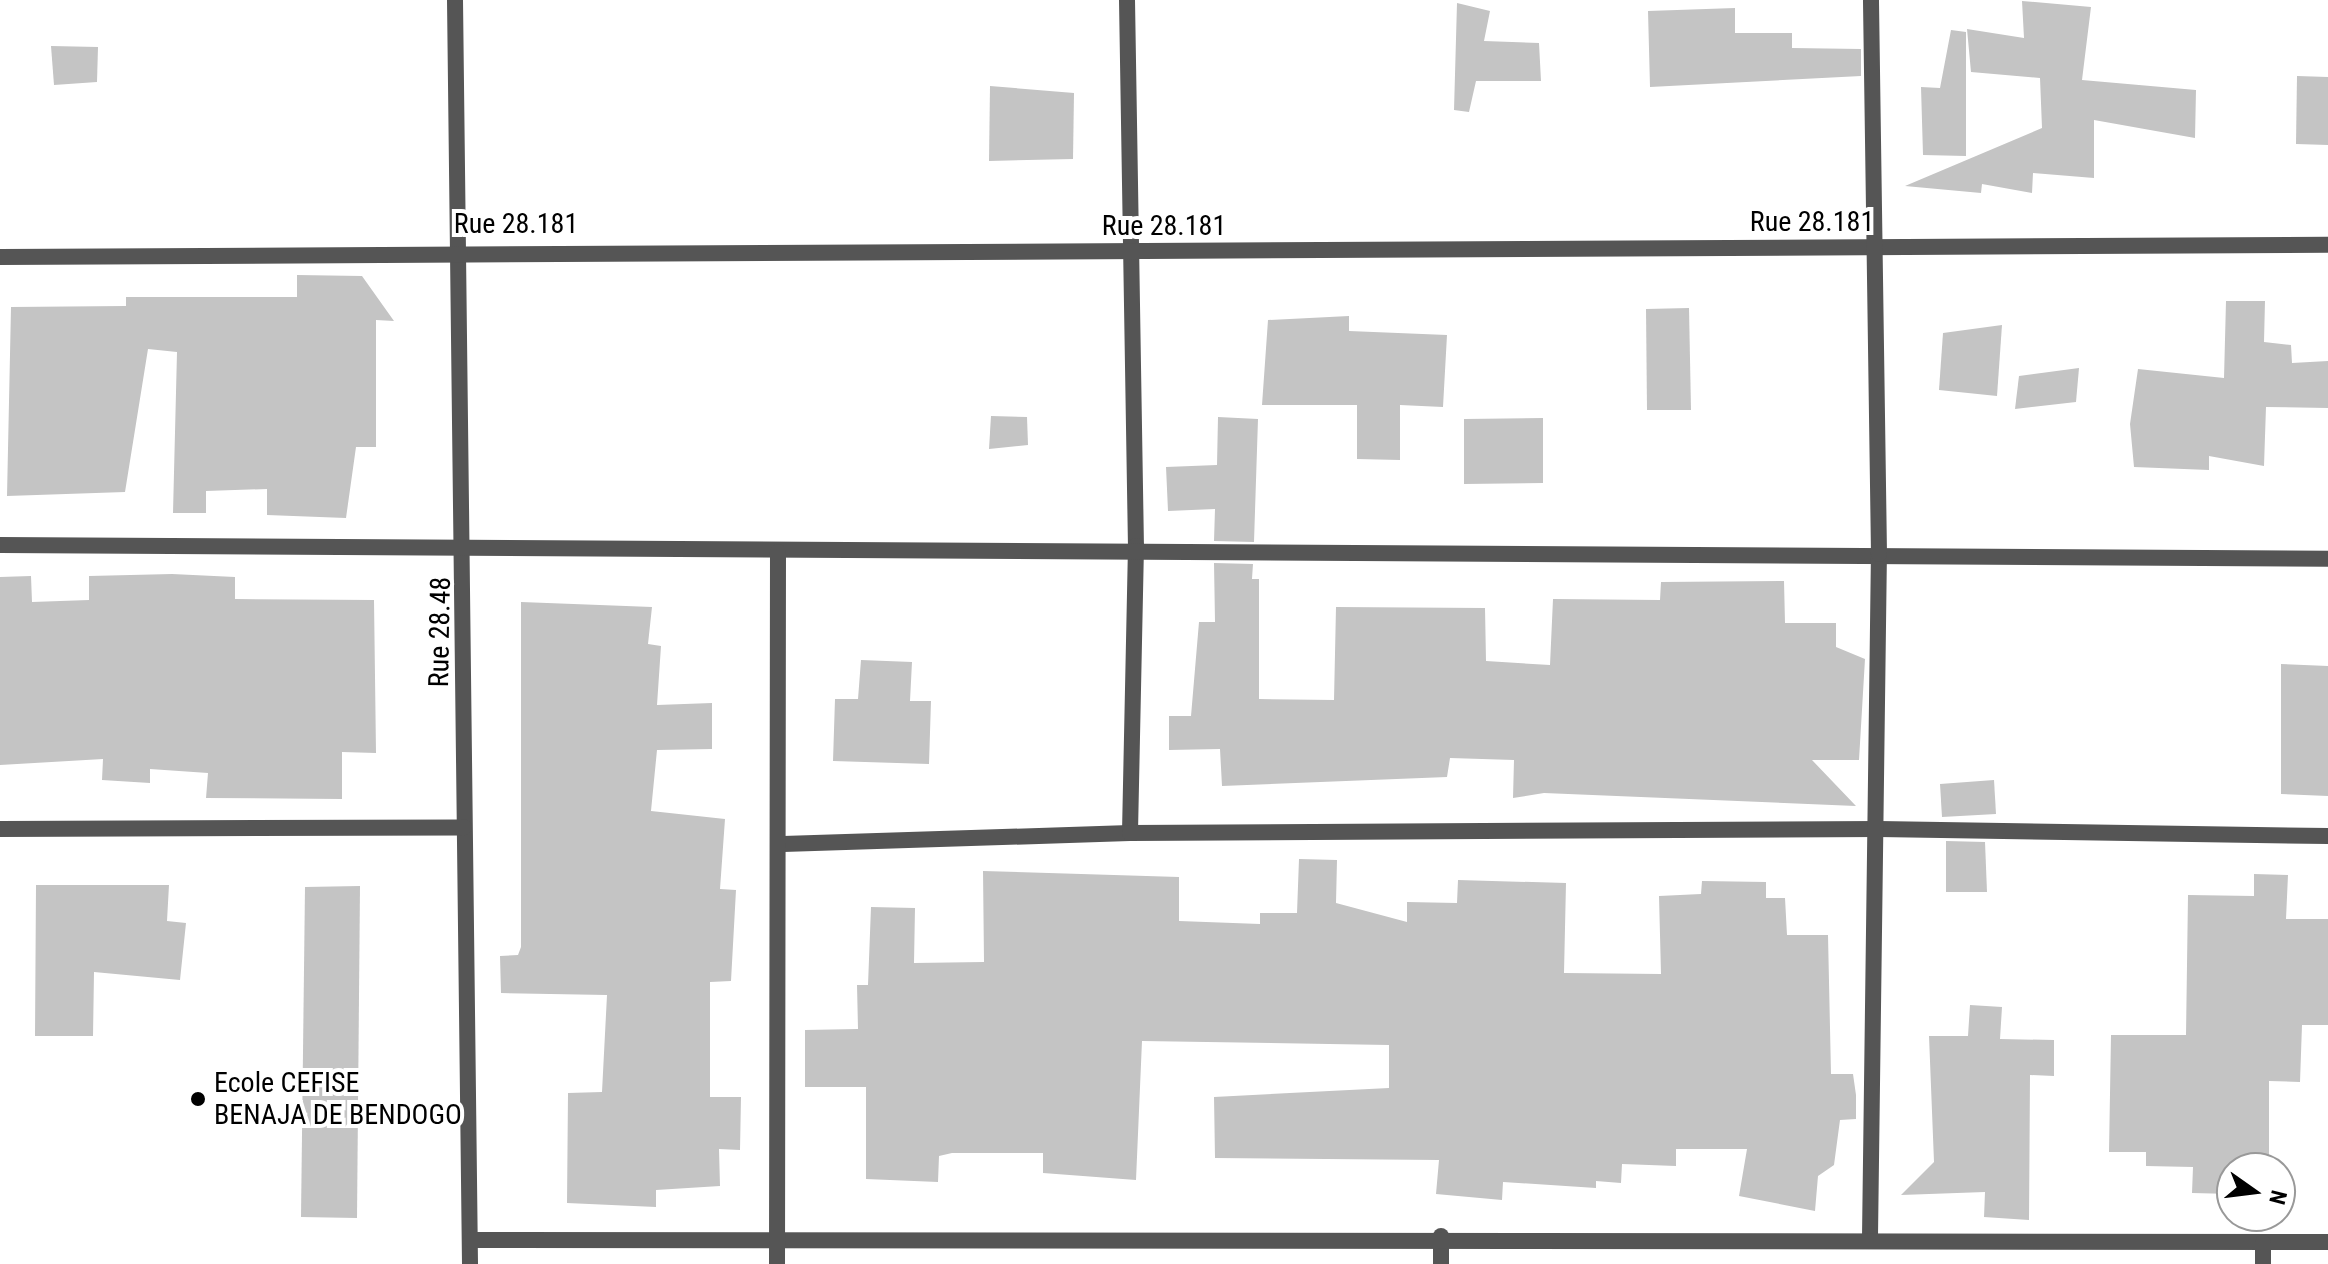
<!DOCTYPE html>
<html>
<head>
<meta charset="utf-8">
<style>
	body { margin:0 }
	#map { position:relative; width:2328px; height:1264px; overflow:hidden; background:#fff; font-family:"Roboto Condensed",sans-serif }
	div>[style] { position:absolute }
	.building>* { inset:0; background:#c4c4c4 }
	.street>* { height:16px; margin:-8px; padding:0 8px; transform-origin:8px; border-radius:8px; background:#555 }
	.dots>* { width:22px; height:22px; translate:-50% -50%; box-sizing:border-box; border:4px solid #fff; border-radius:50% }
	span { translate:-50% -50%; white-space:nowrap; text-align:center; line-height:1.15; -webkit-text-stroke:8px #fff; paint-order:stroke }
	.street-label { font-size:28px; color:#000 }
	.poi-label { font-size:28px; color:#000 }
	.left { translate:0 -50%; text-align:left }
	.north { position:absolute; left:2216px; top:1152px; width:80px; height:80px; box-sizing:border-box; background:#fff; border:2px solid #999; border-radius:50%; rotate:104deg; font-size:22px; font-weight:700; line-height:32px; text-align:center; color:#000 }
	.north::after { content:''; display:block; margin:auto; width:28px; height:36px; background:#000; clip-path:polygon(50% 0,100% 100%,50% 72%,0 100%) }
</style>
</head>
<body>
<div id="map">
	<div class="building">
		<i style="clip-path:polygon(2022px 1px,2091px 7px,2082px 80px,2196px 90px,2195px 138px,2094px 120px,2094px 178px,2033px 173px,2032px 193px,1982px 184px,1981px 193px,1905px 186px,2042px 128px,2040px 78px,1971px 72px,1967px 29px,2024px 38px)"></i>
		<i style="clip-path:polygon(1457px 3px,1490px 11px,1484px 41px,1539px 43px,1541px 81px,1476px 81px,1469px 112px,1454px 110px)"></i>
		<i style="clip-path:polygon(1735px 8px,1735px 33px,1792px 33px,1792px 48px,1861px 49px,1861px 76px,1650px 87px,1648px 11px)"></i>
		<i style="clip-path:polygon(1951px 30px,1966px 32px,1966px 156px,1923px 155px,1921px 87px,1940px 88px)"></i>
		<i style="clip-path:polygon(51px 46px,98px 47px,97px 82px,54px 85px)"></i>
		<i style="clip-path:polygon(2297px 76px,2328px 77px,2328px 145px,2296px 144px)"></i>
		<i style="clip-path:polygon(990px 86px,1074px 93px,1073px 159px,989px 161px)"></i>
		<i style="clip-path:polygon(297px 275px,362px 276px,394px 321px,376px 320px,376px 447px,356px 447px,346px 518px,267px 515px,267px 489px,206px 491px,206px 513px,173px 513px,177px 352px,148px 349px,125px 492px,7px 496px,11px 307px,126px 306px,126px 297px,297px 297px)"></i>
		<i style="clip-path:polygon(2226px 301px,2265px 301px,2264px 342px,2291px 345px,2292px 363px,2328px 361px,2328px 408px,2266px 407px,2264px 466px,2209px 456px,2209px 470px,2134px 467px,2130px 424px,2138px 369px,2224px 378px)"></i>
		<i style="clip-path:polygon(1689px 308px,1691px 410px,1647px 410px,1646px 309px)"></i>
		<i style="clip-path:polygon(1349px 316px,1349px 331px,1447px 335px,1443px 407px,1400px 405px,1400px 460px,1357px 459px,1357px 405px,1262px 405px,1268px 320px)"></i>
		<i style="clip-path:polygon(2002px 325px,1997px 396px,1939px 390px,1943px 333px)"></i>
		<i style="clip-path:polygon(2079px 368px,2076px 402px,2015px 409px,2019px 376px)"></i>
		<i style="clip-path:polygon(991px 416px,1027px 417px,1028px 445px,989px 449px)"></i>
		<i style="clip-path:polygon(1218px 417px,1258px 419px,1254px 542px,1214px 541px,1215px 509px,1168px 511px,1166px 467px,1217px 465px)"></i>
		<i style="clip-path:polygon(1543px 418px,1543px 483px,1464px 484px,1464px 419px)"></i>
		<i style="clip-path:polygon(1214px 563px,1253px 564px,1252px 579px,1259px 579px,1259px 699px,1334px 700px,1336px 607px,1485px 608px,1486px 661px,1550px 665px,1553px 599px,1660px 600px,1661px 582px,1784px 581px,1785px 623px,1836px 623px,1836px 647px,1865px 659px,1859px 760px,1812px 760px,1856px 806px,1544px 793px,1513px 798px,1514px 760px,1450px 758px,1447px 777px,1222px 786px,1220px 749px,1169px 750px,1169px 716px,1191px 716px,1199px 622px,1215px 622px)"></i>
		<i style="clip-path:polygon(172px 574px,235px 577px,235px 599px,374px 600px,376px 753px,342px 752px,342px 799px,206px 798px,208px 773px,150px 769px,150px 783px,102px 780px,103px 759px,0 765px,0 577px,31px 576px,32px 602px,89px 600px,89px 576px)"></i>
		<i style="clip-path:polygon(521px 602px,652px 607px,648px 644px,661px 646px,657px 705px,712px 703px,712px 749px,657px 750px,651px 811px,725px 819px,720px 889px,736px 890px,731px 981px,710px 982px,710px 1097px,741px 1097px,740px 1150px,719px 1149px,720px 1186px,656px 1190px,656px 1207px,567px 1203px,568px 1093px,602px 1092px,607px 995px,501px 993px,500px 956px,518px 955px,521px 947px)"></i>
		<i style="clip-path:polygon(861px 660px,912px 662px,910px 701px,931px 701px,929px 764px,833px 761px,835px 699px,858px 699px)"></i>
		<i style="clip-path:polygon(2281px 664px,2328px 666px,2328px 796px,2281px 794px)"></i>
		<i style="clip-path:polygon(1994px 780px,1996px 814px,1942px 817px,1940px 784px)"></i>
		<i style="clip-path:polygon(1946px 841px,1985px 842px,1987px 892px,1946px 892px)"></i>
		<i style="clip-path:polygon(1299px 859px,1337px 860px,1336px 903px,1407px 922px,1407px 902px,1457px 903px,1458px 880px,1566px 883px,1564px 973px,1661px 974px,1659px 896px,1701px 894px,1702px 881px,1766px 882px,1766px 898px,1785px 898px,1787px 935px,1828px 935px,1831px 1074px,1853px 1074px,1856px 1095px,1856px 1119px,1840px 1120px,1834px 1165px,1818px 1176px,1815px 1211px,1739px 1196px,1747px 1149px,1676px 1149px,1676px 1166px,1622px 1164px,1621px 1183px,1596px 1181px,1596px 1188px,1503px 1182px,1502px 1200px,1436px 1194px,1439px 1160px,1215px 1158px,1214px 1097px,1389px 1088px,1389px 1045px,1142px 1041px,1136px 1180px,1043px 1173px,1043px 1153px,952px 1153px,939px 1156px,938px 1182px,866px 1179px,866px 1087px,805px 1087px,805px 1030px,858px 1029px,857px 985px,868px 985px,871px 907px,915px 908px,914px 963px,984px 962px,983px 871px,1179px 877px,1179px 921px,1260px 924px,1260px 913px,1297px 913px)"></i>
		<i style="clip-path:polygon(2254px 874px,2288px 875px,2286px 919px,2328px 919px,2328px 1025px,2302px 1025px,2300px 1082px,2269px 1081px,2269px 1168px,2232px 1168px,2232px 1194px,2192px 1193px,2193px 1167px,2146px 1166px,2146px 1152px,2109px 1152px,2111px 1035px,2186px 1035px,2188px 895px,2254px 896px)"></i>
		<i style="clip-path:polygon(36px 885px,169px 885px,167px 921px,186px 923px,180px 980px,94px 972px,93px 1036px,35px 1036px)"></i>
		<i style="clip-path:polygon(360px 886px,357px 1218px,301px 1217px,305px 887px)"></i>
		<i style="clip-path:polygon(1970px 1005px,2002px 1007px,2000px 1039px,2054px 1040px,2054px 1076px,2030px 1075px,2029px 1220px,1984px 1217px,1985px 1192px,1901px 1195px,1934px 1162px,1929px 1036px,1968px 1036px)"></i>
	</div>
	<div class="street">
		<i style="left:455px;top:0;width:1264px;rotate:89.32deg"></i>
		<i style="left:1127px;top:0;width:546px;rotate:89.06deg"></i>
		<i style="left:1136px;top:546px;width:287px;rotate:91.2deg"></i>
		<i style="left:0;top:257px;width:2328px;rotate:-0.3deg"></i>
		<i style="left:0;top:545px;width:2328px;rotate:0.34deg"></i>
		<i style="left:0;top:829px;width:464px;rotate:-0.2deg"></i>
		<i style="left:783px;top:844px;width:347px;rotate:-1.8deg"></i>
		<i style="left:1130px;top:833px;width:749px;rotate:-0.31deg"></i>
		<i style="left:1879px;top:829px;width:449px;rotate:0.9deg"></i>
		<i style="left:1441px;top:1236px;width:28px;rotate:90deg"></i>
		<i style="left:1870px;top:1237px;width:683px;rotate:-89.25deg"></i>
		<i style="left:1879px;top:554px;width:554px;rotate:-90.83deg"></i>
		<i style="left:471px;top:1240px;width:1857px;rotate:0.06deg"></i>
		<i style="left:2263px;top:1243px;width:21px;rotate:90deg"></i>
		<i style="left:777px;top:1264px;width:712px;rotate:-89.92deg"></i>
	</div>
	<div class="dots">
		<i style="left:198px;top:1099px;background:#000"></i>
	</div>
	<div class="street-label">
		<span style="left:1812px;top:222px">Rue 28.181</span>
		<span style="left:516px;top:224px">Rue 28.181</span>
		<span style="left:1164px;top:226px">Rue 28.181</span>
		<span style="left:440px;top:632px;rotate:-89deg">Rue 28.48</span>
	</div>
	<div class="poi-label">
		<span class="left" style="left:214px;top:1099px">Ecole CEFISE<br>BENAJA DE BENDOGO</span>
	</div>
	<div class="north">N</div>
</div>
</body>
</html>
